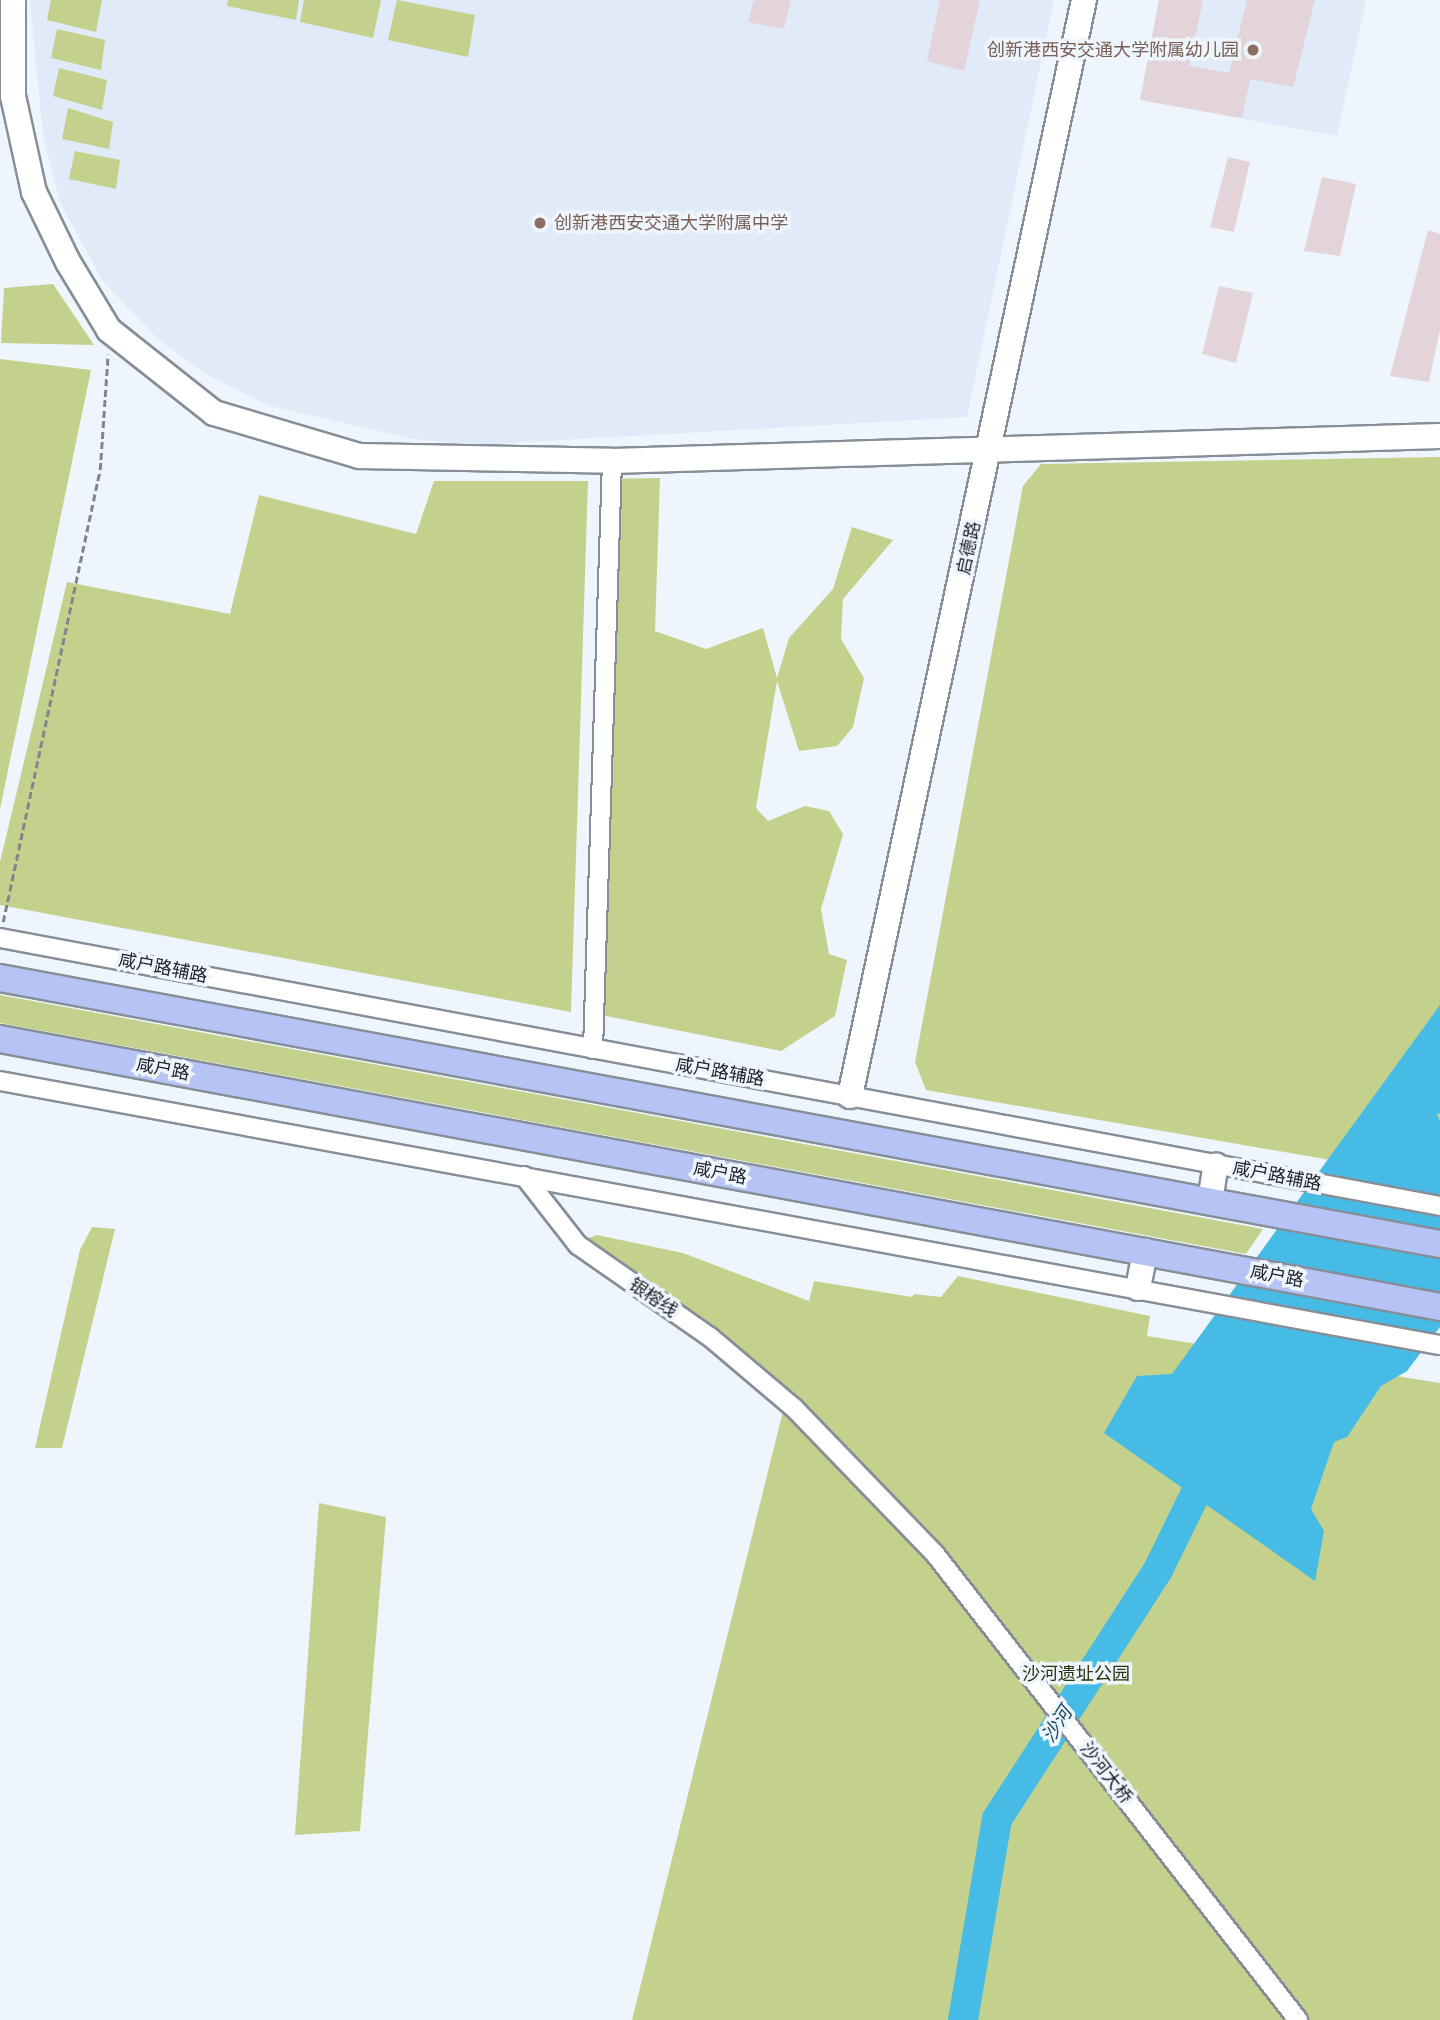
<!DOCTYPE html>
<html>
<head>
<meta charset="utf-8">
<style>
	body { margin:0 }
	#map { position:relative; width:1440px; height:2020px; overflow:hidden; background:#eef5fd; font-family:"Nunito Sans","Noto Sans SC",sans-serif }
	div>[style] { position:absolute }
	.built>* { inset:0; background:#e0eaf8 }
	.green>* { inset:0; background:#c3d18d }
	.water>* { inset:0; background:#46bbe6 }
	.river>* { height:30px; margin:-15px; padding:0 15px; transform-origin:15px; border-radius:15px; background:#46bbe6 }
	.building>* { inset:0; background:#e2d4d8 }
	.path>* { height:2.5px; margin-top:-1.25px; transform-origin:0; background:repeating-linear-gradient(90deg,#81868c 0 7px,transparent 0 10.5px) }
	.roads { filter:drop-shadow(2px 0 #868e97) drop-shadow(-2px 0 #868e97) drop-shadow(0 2px #868e97) drop-shadow(0 -2px #868e97) }
	.street>* { height:18px; margin:-9px; padding:0 9px; transform-origin:9px; border-radius:9px; background:#fff }
	.secondary>* { height:24px; margin:-12px; padding:0 12px; transform-origin:12px; border-radius:12px; background:#fff }
	.primary>* { height:26px; margin:-13px; padding:0 13px; transform-origin:13px; border-radius:13px; background:#b6c4f5 }
	.dots>* { width:19px; height:19px; translate:-50% -50%; box-sizing:border-box; border:4px solid #eef5fd; border-radius:50% }
	span { translate:-50% -50%; white-space:nowrap; text-align:center; line-height:1.15; -webkit-text-stroke:7px #eef5fd; paint-order:stroke }
	.education-label { font-size:18px; color:#785e54 }
	.right { translate:-100% -50%; text-align:right }
	.left { translate:0 -50%; text-align:left }
	.street-label { font-size:18px; color:#1c1f23 }
	.park-label { font-size:18px; color:#2d330b }
	.water-label { font-size:19px; color:#134557; font-style:italic }
</style>
</head>
<body>
<div id="map">
	<div class="built">
		<i style="clip-path:polygon(30px 0,1054px 0,967px 417px,475px 445px,414px 439px,270px 406px,204px 373px,157px 338px,102px 280px,60px 202px,43px 135px)"></i>
		<i style="clip-path:polygon(1159px 0,1366px 0,1337px 136px,1140px 100px)"></i>
	</div>
	<div class="green">
		<i style="clip-path:polygon(51px 0,102px 0,96px 32px,47px 20px)"></i>
		<i style="clip-path:polygon(228px 0,299px 0,296px 20px,227px 6px)"></i>
		<i style="clip-path:polygon(304px 0,381px 0,373px 38px,300px 22px)"></i>
		<i style="clip-path:polygon(397px 0,475px 15px,468px 57px,388px 40px)"></i>
		<i style="clip-path:polygon(57px 29px,105px 40px,101px 70px,51px 58px)"></i>
		<i style="clip-path:polygon(59px 68px,107px 80px,102px 110px,53px 96px)"></i>
		<i style="clip-path:polygon(68px 108px,113px 122px,109px 149px,62px 139px)"></i>
		<i style="clip-path:polygon(75px 151px,120px 160px,116px 189px,69px 179px)"></i>
		<i style="clip-path:polygon(53px 284px,94px 345px,1px 343px,4px 288px)"></i>
		<i style="clip-path:polygon(0 359px,91px 370px,0 809px)"></i>
		<i style="clip-path:polygon(1440px 457px,1440px 1179px,926px 1090px,915px 1062px,1023px 486px,1041px 464px)"></i>
		<i style="clip-path:polygon(660px 478px,655px 631px,706px 649px,763px 628px,777px 678px,789px 638px,833px 589px,852px 527px,893px 540px,843px 599px,841px 639px,864px 678px,853px 727px,837px 746px,799px 751px,777px 681px,756px 808px,768px 821px,805px 806px,829px 811px,843px 834px,821px 909px,829px 954px,847px 960px,835px 1016px,781px 1051px,586px 1012px,604px 479px)"></i>
		<i style="clip-path:polygon(434px 481px,588px 481px,571px 1012px,0 905px,0 862px,67px 582px,230px 614px,259px 495px,416px 534px)"></i>
		<i style="clip-path:polygon(0 995px,1263px 1229px,1246px 1254px,0 1023px)"></i>
		<i style="clip-path:polygon(92px 1227px,115px 1229px,62px 1448px,35px 1448px,80px 1250px)"></i>
		<i style="clip-path:polygon(597px 1235px,683px 1253px,809px 1301px,814px 1281px,912px 1297px,914px 1294px,941px 1297px,958px 1276px,1150px 1316px,1147px 1336px,1440px 1383px,1440px 2020px,632px 2020px,786px 1399px,581px 1241px)"></i>
		<i style="clip-path:polygon(319px 1503px,386px 1517px,360px 1831px,295px 1835px)"></i>
	</div>
	<div class="water">
		<i style="clip-path:polygon(1440px 1005px,1440px 1113px,1437px 1114px,1440px 1122px,1440px 1327px,1407px 1371px,1381px 1386px,1347px 1437px,1334px 1442px,1311px 1509px,1324px 1531px,1315px 1581px,1104px 1433px,1137px 1376px,1172px 1374px)"></i>
	</div>
	<div class="river">
		<i style="left:963px;top:2020px;width:204px;rotate:-80.4deg"></i>
		<i style="left:997px;top:1819px;width:297px;rotate:-57.1deg"></i>
		<i style="left:1158px;top:1570px;width:123px;rotate:-63.9deg"></i>
	</div>
	<div class="building">
		<i style="clip-path:polygon(754px 0,791px 0,784px 29px,748px 22px)"></i>
		<i style="clip-path:polygon(940px 0,980px 0,964px 71px,927px 61px)"></i>
		<i style="clip-path:polygon(1159px 0,1203px 0,1189px 66px,1229px 73px,1247px 0,1315px 0,1293px 87px,1250px 79px,1242px 118px,1140px 100px)"></i>
		<i style="clip-path:polygon(1228px 157px,1250px 162px,1234px 232px,1210px 227px)"></i>
		<i style="clip-path:polygon(1322px 177px,1356px 184px,1340px 256px,1304px 251px)"></i>
		<i style="clip-path:polygon(1428px 230px,1440px 234px,1440px 330px,1429px 382px,1390px 376px)"></i>
		<i style="clip-path:polygon(1219px 286px,1253px 293px,1236px 363px,1202px 354px)"></i>
	</div>
	<div class="path">
		<i style="left:3px;top:922px;width:462px;rotate:-77.9deg"></i>
		<i style="left:100px;top:470px;width:116px;rotate:-86.1deg"></i>
	</div>
	<div class="roads">
		<div class="street">
			<i style="left:0;top:938px;width:1465px;rotate:10.54deg"></i>
			<i style="left:593px;top:1049px;width:588px;rotate:-88.15deg"></i>
			<i style="left:0;top:1081px;width:1464px;rotate:10.39deg"></i>
			<i style="left:524px;top:1176px;width:88px;rotate:52deg"></i>
			<i style="left:578px;top:1245px;width:161px;rotate:34.9deg"></i>
			<i style="left:710px;top:1337px;width:110px;rotate:40.2deg"></i>
			<i style="left:794px;top:1408px;width:203px;rotate:46deg"></i>
			<i style="left:935px;top:1554px;width:591px;rotate:52.08deg"></i>
		</div>
		<div class="secondary">
			<i style="left:13px;top:0;width:96px;rotate:90deg"></i>
			<i style="left:13px;top:96px;width:98px;rotate:77.7deg"></i>
			<i style="left:34px;top:192px;width:78px;rotate:64.1deg"></i>
			<i style="left:68px;top:262px;width:79px;rotate:58.9deg"></i>
			<i style="left:109px;top:330px;width:134px;rotate:38.3deg"></i>
			<i style="left:214px;top:413px;width:151px;rotate:16.5deg"></i>
			<i style="left:359px;top:456px;width:253px;rotate:1.1deg"></i>
			<i style="left:612px;top:461px;width:828px;rotate:-1.73deg"></i>
			<i style="left:850px;top:1096px;width:1121px;rotate:-77.95deg"></i>
			<i style="left:1210px;top:1201px;width:36px;rotate:-81deg"></i>
			<i style="left:1138px;top:1288px;width:38px;rotate:-79deg"></i>
		</div>
		<div class="primary">
			<i style="left:0;top:978px;width:1464px;rotate:10.47deg"></i>
			<i style="left:0;top:1039px;width:1465px;rotate:10.54deg"></i>
		</div>
	</div>
	<div class="dots">
		<i style="left:1253px;top:50px;background:#8d6e63"></i>
		<i style="left:540px;top:223px;background:#8d6e63"></i>
	</div>
	<div class="education-label">
		<span class="right" style="left:1239px;top:50px">创新港西安交通大学附属幼儿园</span>
		<span class="left" style="left:554px;top:223px">创新港西安交通大学附属中学</span>
	</div>
	<div class="street-label">
		<span style="left:969px;top:548px;rotate:-78deg">启德路</span>
		<span style="left:163px;top:968px;rotate:11deg">咸户路辅路</span>
		<span style="left:163px;top:1069px;rotate:11deg">咸户路</span>
		<span style="left:720px;top:1072px;rotate:10deg">咸户路辅路</span>
		<span style="left:720px;top:1173px;rotate:11deg">咸户路</span>
		<span style="left:1277px;top:1176px;rotate:11deg">咸户路辅路</span>
		<span style="left:1277px;top:1276px;rotate:11deg">咸户路</span>
		<span style="left:653px;top:1298px;rotate:35deg">银榕线</span>
		<span style="left:1106px;top:1773px;rotate:52deg">沙河大桥</span>
	</div>
	<div class="park-label">
		<span style="left:1076px;top:1674px">沙河遗址公园</span>
	</div>
	<div class="water-label">
		<span style="left:1058px;top:1725px;rotate:-57deg">沙河</span>
	</div>
</div>
</body>
</html>
